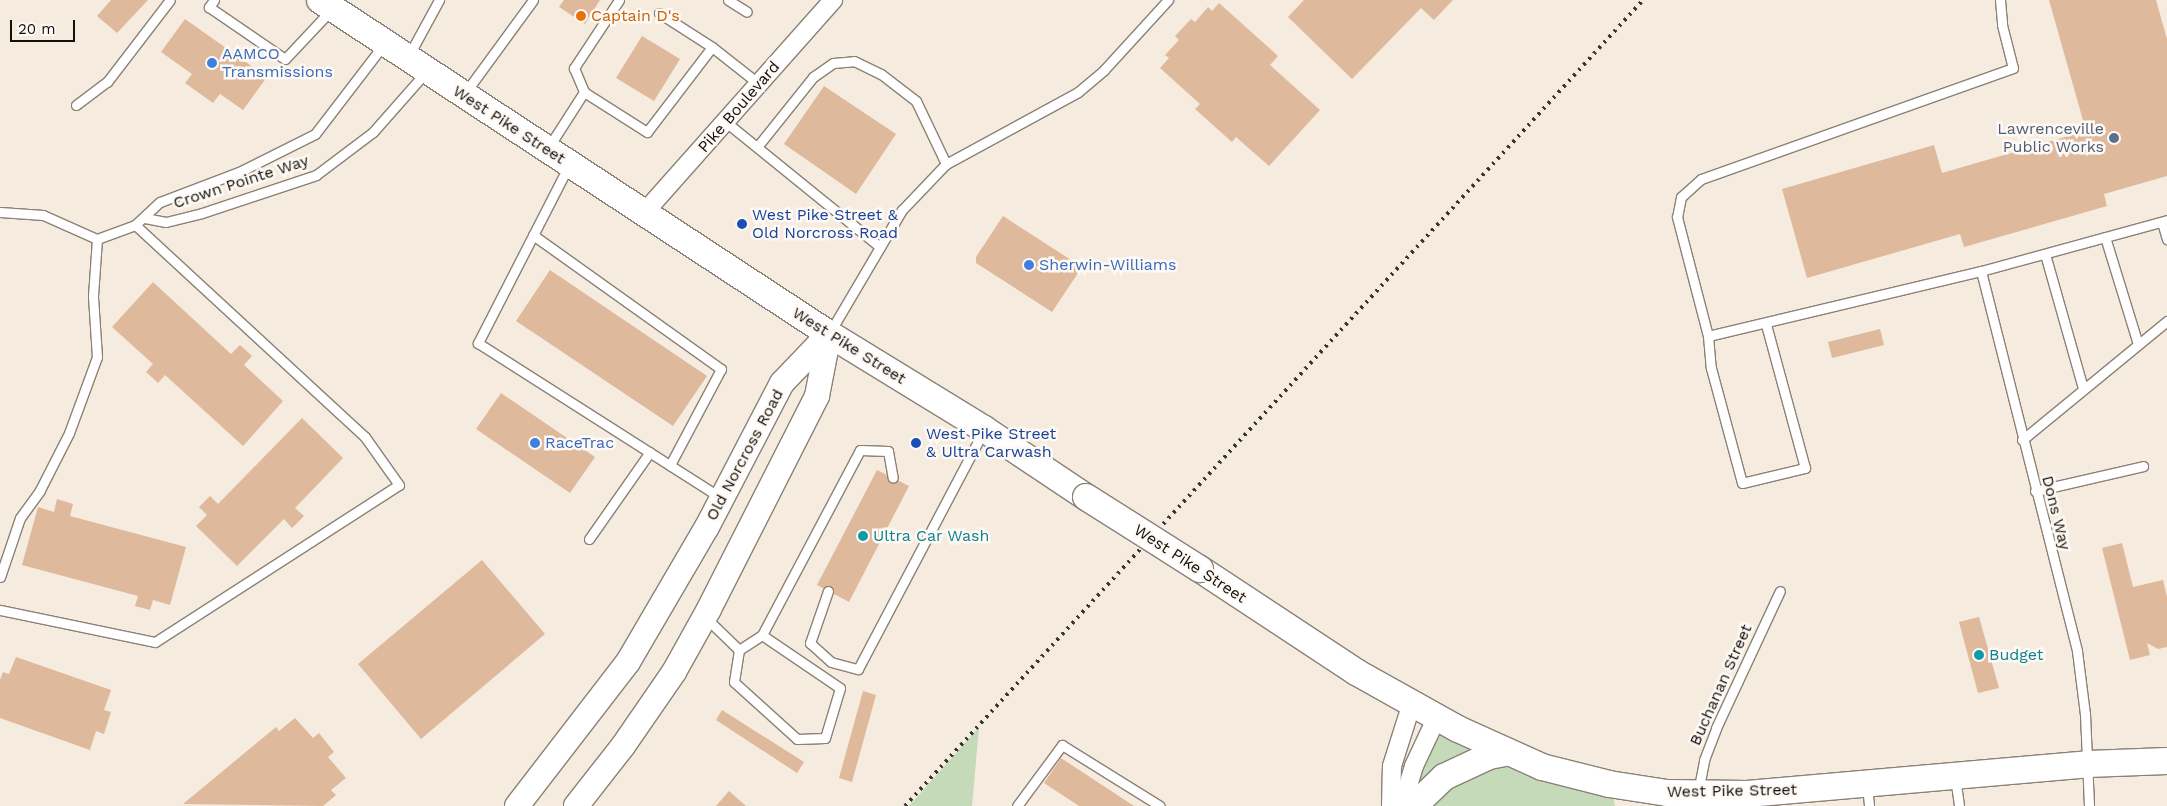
<!DOCTYPE html>
<html>
<head>
<meta charset="utf-8">
<style>
	body { margin:0 }
	#map { position:relative; width:2167px; height:806px; overflow:hidden; background:#f6ebdf; font-family:"Work Sans",sans-serif }
	div>[style] { position:absolute }
	.green>* { inset:0; background:#c4dab8 }
	.building>* { inset:0; background:#dfb99b }
	.roads { filter:drop-shadow(1px 0 #8b8176) drop-shadow(-1px 0 #8b8176) drop-shadow(0 1px #8b8176) drop-shadow(0 -1px #8b8176) }
	.service>* { height:9px; margin:-4.5px; padding:0 4.5px; transform-origin:4.5px; border-radius:4.5px; background:#fff }
	.minor>* { height:18px; margin:-9px; padding:0 9px; transform-origin:9px; border-radius:9px; background:#fff }
	.secondary>* { height:24px; margin:-12px; padding:0 12px; transform-origin:12px; border-radius:12px; background:#fff }
	.primary>* { height:26px; margin:-13px; padding:0 13px; transform-origin:13px; border-radius:13px; background:#fff }
	.rail>* { height:4px; margin-top:-2px; transform-origin:0; background:repeating-linear-gradient(90deg,#3b3530 0 2.5px,transparent 0 7.5px) }
	.bridges { filter:drop-shadow(1px 0 #8b8176) drop-shadow(-1px 0 #8b8176) drop-shadow(0 1px #8b8176) drop-shadow(0 -1px #8b8176) }
	.primary-bridge>* { height:26px; margin:-13px; padding:0 13px; transform-origin:13px; border-radius:13px; background:#fff }
	.dots>* { width:14px; height:14px; translate:-50% -50%; box-sizing:border-box; border:2px solid #fef9f4; border-radius:50% }
	span { translate:-50% -50%; white-space:nowrap; text-align:center; line-height:1.15; -webkit-text-stroke:5px #fef9f4; paint-order:stroke }
	.food-label { font-size:16px; color:#c56008 }
	.left { translate:0 -50%; text-align:left }
	.shop-label { font-size:16px; color:#366cbe }
	.street-label { font-size:16px; color:#14100c }
	.service-label { font-size:16px; color:#4e5e75 }
	.right { translate:-100% -50%; text-align:right }
	.transit-label { font-size:16px; color:#164399 }
	.culture-label { font-size:16px; color:#0d838f }
	.scale { position:absolute; left:10px; top:20px; width:65px; height:22px; box-sizing:border-box; border:2px solid #14100c; border-top:0; padding-left:6px; font-size:15px; line-height:18px; white-space:nowrap; color:#14100c; -webkit-text-stroke:4px #fef9f4; paint-order:stroke }
</style>
</head>
<body>
<div id="map">
	<div class="green">
		<i style="clip-path:polygon(979px 727px,972px 806px,909px 806px)"></i>
		<i style="clip-path:polygon(1423px 733px,1458px 735px,1611px 786px,1615px 806px,1418px 806px)"></i>
	</div>
	<div class="building">
		<i style="clip-path:polygon(111px 0,148px 0,117px 33px,97px 16px)"></i>
		<i style="clip-path:polygon(564px 0,600px 0,585px 24px,559px 7px)"></i>
		<i style="clip-path:polygon(1304px 0,1453px 0,1434px 20px,1421px 8px,1352px 79px,1288px 17px)"></i>
		<i style="clip-path:polygon(2049px 0,2156px 0,2167px 39px,2167px 176px,2104px 194px,2107px 206px,1964px 247px,1960px 234px,1807px 278px,1782px 189px,1934px 145px,1942px 173px,2086px 131px)"></i>
		<i style="clip-path:polygon(1219px 3px,1278px 56px,1270px 65px,1320px 110px,1269px 166px,1236px 137px,1232px 142px,1195px 109px,1200px 104px,1160px 68px,1169px 58px,1165px 55px,1179px 40px,1175px 36px,1191px 19px,1195px 22px,1208px 7px,1212px 11px)"></i>
		<i style="clip-path:polygon(185px 19px,267px 77px,243px 110px,220px 94px,213px 103px,185px 83px,192px 74px,161px 52px)"></i>
		<i style="clip-path:polygon(642px 36px,680px 59px,654px 101px,616px 78px)"></i>
		<i style="clip-path:polygon(824px 86px,896px 134px,856px 194px,784px 144px)"></i>
		<i style="clip-path:polygon(1003px 216px,1082px 267px,1052px 312px,976px 263px,976px 257px)"></i>
		<i style="clip-path:polygon(550px 270px,707px 376px,673px 426px,516px 321px)"></i>
		<i style="clip-path:polygon(153px 282px,231px 354px,240px 345px,252px 356px,244px 365px,283px 401px,243px 446px,165px 375px,158px 383px,146px 372px,153px 364px,112px 327px)"></i>
		<i style="clip-path:polygon(1880px 329px,1884px 345px,1832px 358px,1828px 342px)"></i>
		<i style="clip-path:polygon(501px 393px,595px 457px,570px 493px,476px 429px)"></i>
		<i style="clip-path:polygon(302px 418px,343px 458px,295px 508px,304px 516px,292px 528px,284px 519px,237px 566px,196px 526px,207px 515px,199px 507px,210px 496px,218px 504px)"></i>
		<i style="clip-path:polygon(877px 470px,909px 486px,849px 602px,817px 585px)"></i>
		<i style="clip-path:polygon(57px 499px,73px 504px,70px 516px,186px 547px,170px 605px,153px 600px,150px 610px,135px 606px,138px 596px,22px 565px,38px 507px,54px 512px)"></i>
		<i style="clip-path:polygon(2122px 543px,2133px 587px,2163px 580px,2167px 597px,2167px 647px,2158px 649px,2147px 643px,2150px 655px,2130px 660px,2102px 548px)"></i>
		<i style="clip-path:polygon(482px 560px,545px 634px,421px 739px,358px 664px)"></i>
		<i style="clip-path:polygon(1979px 617px,1999px 688px,1978px 693px,1959px 622px)"></i>
		<i style="clip-path:polygon(16px 657px,111px 690px,104px 710px,111px 712px,104px 734px,96px 731px,90px 750px,0 718px,0 680px,3px 672px,9px 674px)"></i>
		<i style="clip-path:polygon(863px 691px,876px 695px,852px 782px,839px 778px)"></i>
		<i style="clip-path:polygon(722px 710px,804px 762px,797px 773px,716px 720px)"></i>
		<i style="clip-path:polygon(295px 718px,313px 738px,319px 733px,334px 752px,328px 757px,346px 778px,331px 790px,336px 795px,323px 806px,183px 804px,276px 727px,279px 731px)"></i>
		<i style="clip-path:polygon(1061px 758px,1134px 806px,1079px 806px,1044px 783px)"></i>
		<i style="clip-path:polygon(729px 791px,746px 806px,716px 806px)"></i>
	</div>
	<div class="roads">
		<div class="service">
			<i style="left:214px;top:0;width:9px;rotate:126deg"></i>
			<i style="left:209px;top:7px;width:92px;rotate:34.4deg"></i>
			<i style="left:285px;top:59px;width:67px;rotate:-46.8deg"></i>
			<i style="left:619px;top:0;width:82px;rotate:123.5deg"></i>
			<i style="left:574px;top:68px;width:26px;rotate:67deg"></i>
			<i style="left:584px;top:92px;width:75px;rotate:32.4deg"></i>
			<i style="left:647px;top:132px;width:107px;rotate:-52.6deg"></i>
			<i style="left:712px;top:47px;width:60px;rotate:38.2deg"></i>
			<i style="left:728px;top:0;width:22px;rotate:32deg"></i>
			<i style="left:2000px;top:0;width:25px;rotate:85deg"></i>
			<i style="left:2002px;top:25px;width:44px;rotate:75.7deg"></i>
			<i style="left:2013px;top:68px;width:331px;rotate:160.4deg"></i>
			<i style="left:1701px;top:179px;width:27px;rotate:138deg"></i>
			<i style="left:1681px;top:197px;width:20px;rotate:101deg"></i>
			<i style="left:1677px;top:217px;width:123px;rotate:75.4deg"></i>
			<i style="left:1708px;top:336px;width:281px;rotate:-13.4deg"></i>
			<i style="left:1981px;top:271px;width:193px;rotate:-15.3deg"></i>
			<i style="left:659px;top:13px;width:63px;rotate:32.7deg"></i>
			<i style="left:409px;top:55px;width:63px;rotate:-61.4deg"></i>
			<i style="left:465px;top:93px;width:115px;rotate:-53.8deg"></i>
			<i style="left:76px;top:105px;width:39px;rotate:-37deg"></i>
			<i style="left:107px;top:82px;width:103px;rotate:-52.5deg"></i>
			<i style="left:727px;top:123px;width:197px;rotate:39deg"></i>
			<i style="left:757px;top:147px;width:90px;rotate:-51.3deg"></i>
			<i style="left:813px;top:77px;width:24px;rotate:-35deg"></i>
			<i style="left:833px;top:63px;width:21px;rotate:-5deg"></i>
			<i style="left:854px;top:61px;width:30px;rotate:26deg"></i>
			<i style="left:881px;top:74px;width:44px;rotate:37.6deg"></i>
			<i style="left:916px;top:101px;width:70px;rotate:64.5deg"></i>
			<i style="left:548px;top:148px;width:67px;rotate:-57.3deg"></i>
			<i style="left:568px;top:167px;width:198px;rotate:117.1deg"></i>
			<i style="left:478px;top:343px;width:288px;rotate:32.5deg"></i>
			<i style="left:0;top:212px;width:43px;rotate:4deg"></i>
			<i style="left:43px;top:215px;width:59px;rotate:24deg"></i>
			<i style="left:145px;top:218px;width:21px;rotate:11deg"></i>
			<i style="left:166px;top:222px;width:37px;rotate:-14deg"></i>
			<i style="left:202px;top:213px;width:120px;rotate:-18.4deg"></i>
			<i style="left:316px;top:175px;width:71px;rotate:-37deg"></i>
			<i style="left:373px;top:132px;width:79px;rotate:-48.6deg"></i>
			<i style="left:2162px;top:222px;width:18px;rotate:74deg"></i>
			<i style="left:533px;top:235px;width:231px;rotate:35.5deg"></i>
			<i style="left:721px;top:369px;width:109px;rotate:118deg"></i>
			<i style="left:2105px;top:237px;width:112px;rotate:72.9deg"></i>
			<i style="left:97px;top:239px;width:40px;rotate:-20.2deg"></i>
			<i style="left:135px;top:225px;width:34px;rotate:-43deg"></i>
			<i style="left:160px;top:202px;width:85px;rotate:-20.8deg"></i>
			<i style="left:239px;top:172px;width:85px;rotate:-26.6deg"></i>
			<i style="left:315px;top:134px;width:113px;rotate:-52.5deg"></i>
			<i style="left:2045px;top:254px;width:139px;rotate:74.2deg"></i>
			<i style="left:1981px;top:271px;width:392px;rotate:75.8deg"></i>
			<i style="left:2077px;top:651px;width:64px;rotate:82.8deg"></i>
			<i style="left:2085px;top:714px;width:92px;rotate:87.5deg"></i>
			<i style="left:830px;top:332px;width:142px;rotate:-59.5deg"></i>
			<i style="left:902px;top:210px;width:64px;rotate:-46.3deg"></i>
			<i style="left:946px;top:164px;width:150px;rotate:-28.6deg"></i>
			<i style="left:1078px;top:92px;width:34px;rotate:-40deg"></i>
			<i style="left:1104px;top:70px;width:95px;rotate:-47.6deg"></i>
			<i style="left:1708px;top:336px;width:32px;rotate:85deg"></i>
			<i style="left:1711px;top:368px;width:119px;rotate:74.9deg"></i>
			<i style="left:1742px;top:483px;width:65px;rotate:-13.4deg"></i>
			<i style="left:1805px;top:468px;width:149px;rotate:-105.2deg"></i>
			<i style="left:2022px;top:440px;width:188px;rotate:-39.4deg"></i>
			<i style="left:2035px;top:491px;width:111px;rotate:-13deg"></i>
			<i style="left:589px;top:539px;width:106px;rotate:-55deg"></i>
			<i style="left:0;top:577px;width:62px;rotate:-71.3deg"></i>
			<i style="left:20px;top:518px;width:34px;rotate:-54deg"></i>
			<i style="left:40px;top:490px;width:64px;rotate:-63deg"></i>
			<i style="left:69px;top:433px;width:81px;rotate:-69.8deg"></i>
			<i style="left:97px;top:357px;width:61px;rotate:-93.8deg"></i>
			<i style="left:93px;top:296px;width:57px;rotate:-86deg"></i>
			<i style="left:828px;top:591px;width:55px;rotate:109.1deg"></i>
			<i style="left:810px;top:643px;width:28px;rotate:42deg"></i>
			<i style="left:831px;top:662px;width:28px;rotate:15deg"></i>
			<i style="left:858px;top:669px;width:268px;rotate:-62.2deg"></i>
			<i style="left:0;top:610px;width:158px;rotate:11.7deg"></i>
			<i style="left:155px;top:642px;width:290px;rotate:-32.8deg"></i>
			<i style="left:399px;top:485px;width:59px;rotate:-125.3deg"></i>
			<i style="left:365px;top:437px;width:313px;rotate:-137.3deg"></i>
			<i style="left:705px;top:617px;width:47px;rotate:44.1deg"></i>
			<i style="left:739px;top:650px;width:32px;rotate:99deg"></i>
			<i style="left:734px;top:682px;width:85px;rotate:42.1deg"></i>
			<i style="left:797px;top:739px;width:28px;rotate:-2deg"></i>
			<i style="left:825px;top:738px;width:52px;rotate:-73.3deg"></i>
			<i style="left:840px;top:688px;width:94px;rotate:-145.8deg"></i>
			<i style="left:762px;top:635px;width:209px;rotate:-62.1deg"></i>
			<i style="left:860px;top:450px;width:28px;rotate:2deg"></i>
			<i style="left:888px;top:451px;width:27px;rotate:80deg"></i>
			<i style="left:739px;top:650px;width:27px;rotate:-33deg"></i>
			<i style="left:1955px;top:777px;width:29px;rotate:82deg"></i>
			<i style="left:1867px;top:786px;width:20px;rotate:84deg"></i>
			<i style="left:1698px;top:792px;width:33px;rotate:-79deg"></i>
			<i style="left:1704px;top:760px;width:34px;rotate:-69deg"></i>
			<i style="left:1716px;top:728px;width:151px;rotate:-65deg"></i>
			<i style="left:1017px;top:806px;width:76px;rotate:-53.6deg"></i>
			<i style="left:1062px;top:745px;width:115px;rotate:31.9deg"></i>
		</div>
		<div class="minor">
			<i style="left:644px;top:213px;width:285px;rotate:-48.4deg"></i>
			<i style="left:1391px;top:806px;width:40px;rotate:-88.6deg"></i>
			<i style="left:1392px;top:766px;width:66px;rotate:-72.4deg"></i>
			<i style="left:1402px;top:806px;width:42px;rotate:-73.3deg"></i>
			<i style="left:1414px;top:766px;width:54px;rotate:-64.9deg"></i>
		</div>
		<div class="secondary">
			<i style="left:517px;top:806px;width:182px;rotate:-52.4deg"></i>
			<i style="left:628px;top:662px;width:156px;rotate:-59.7deg"></i>
			<i style="left:707px;top:527px;width:162px;rotate:-62.5deg"></i>
			<i style="left:782px;top:383px;width:68px;rotate:-46.2deg"></i>
			<i style="left:576px;top:806px;width:76px;rotate:-51.9deg"></i>
			<i style="left:623px;top:746px;width:90px;rotate:-55.4deg"></i>
			<i style="left:674px;top:672px;width:72px;rotate:-60.9deg"></i>
			<i style="left:709px;top:609px;width:239px;rotate:-63.1deg"></i>
			<i style="left:817px;top:396px;width:63px;rotate:-79deg"></i>
		</div>
		<div class="primary">
			<i style="left:320px;top:0;width:609px;rotate:33.27deg"></i>
			<i style="left:829px;top:334px;width:182px;rotate:31.5deg"></i>
			<i style="left:984px;top:429px;width:123px;rotate:33.7deg"></i>
			<i style="left:1200px;top:569px;width:187px;rotate:33.4deg"></i>
			<i style="left:1356px;top:672px;width:117px;rotate:29.2deg"></i>
			<i style="left:1458px;top:729px;width:92px;rotate:24.3deg"></i>
			<i style="left:1542px;top:767px;width:69px;rotate:14.2deg"></i>
			<i style="left:1609px;top:784px;width:59px;rotate:8.8deg"></i>
			<i style="left:1667px;top:793px;width:80px;rotate:0.7deg"></i>
			<i style="left:1747px;top:794px;width:342px;rotate:-5deg"></i>
			<i style="left:2088px;top:764px;width:79px;rotate:-2.2deg"></i>
			<i style="left:1414px;top:806px;width:42px;rotate:-44deg"></i>
			<i style="left:1444px;top:777px;width:50px;rotate:-25deg"></i>
			<i style="left:1489px;top:756px;width:16px;rotate:-11deg"></i>
		</div>
	</div>
	<div class="rail">
		<i style="left:905px;top:806px;width:1093px;rotate:-47.52deg"></i>
	</div>
	<div class="bridges">
		<div class="primary-bridge">
			<i style="left:1086px;top:497px;width:135px;rotate:32.3deg"></i>
		</div>
	</div>
	<div class="dots">
		<i style="left:581px;top:16px;background:#e8710a"></i>
		<i style="left:212px;top:63px;background:#3f7fe0"></i>
		<i style="left:2114px;top:138px;background:#5c6f8a"></i>
		<i style="left:742px;top:224px;background:#1a4fb4"></i>
		<i style="left:1029px;top:265px;background:#3f7fe0"></i>
		<i style="left:535px;top:443px;background:#3f7fe0"></i>
		<i style="left:916px;top:443px;background:#1a4fb4"></i>
		<i style="left:863px;top:536px;background:#0f9aa8"></i>
		<i style="left:1979px;top:655px;background:#0f9aa8"></i>
	</div>
	<div class="food-label">
		<span class="left" style="left:591px;top:16px">Captain D's</span>
	</div>
	<div class="shop-label">
		<span class="left" style="left:222px;top:63px">AAMCO<br>Transmissions</span>
		<span class="left" style="left:1039px;top:265px">Sherwin-Williams</span>
		<span class="left" style="left:545px;top:443px">RaceTrac</span>
	</div>
	<div class="street-label">
		<span style="left:739px;top:107px;rotate:-49deg">Pike Boulevard</span>
		<span style="left:509px;top:125px;rotate:33deg">West Pike Street</span>
		<span style="left:241px;top:182px;rotate:-18deg">Crown Pointe Way</span>
		<span style="left:849px;top:346px;rotate:32deg">West Pike Street</span>
		<span style="left:745px;top:455px;rotate:-62deg">Old Norcross Road</span>
		<span style="left:2056px;top:513px;rotate:76deg">Dons Way</span>
		<span style="left:1190px;top:564px;rotate:33deg">West Pike Street</span>
		<span style="left:1721px;top:685px;rotate:-66deg">Buchanan Street</span>
		<span style="left:1732px;top:791px;rotate:-1deg">West Pike Street</span>
	</div>
	<div class="service-label">
		<span class="right" style="left:2104px;top:138px">Lawrenceville<br>Public Works</span>
	</div>
	<div class="transit-label">
		<span class="left" style="left:752px;top:224px">West Pike Street &amp;<br>Old Norcross Road</span>
		<span class="left" style="left:926px;top:443px">West Pike Street<br>&amp; Ultra Carwash</span>
	</div>
	<div class="culture-label">
		<span class="left" style="left:873px;top:536px">Ultra Car Wash</span>
		<span class="left" style="left:1989px;top:655px">Budget</span>
	</div>
	<div class="scale">20 m</div>
</div>
</body>
</html>
